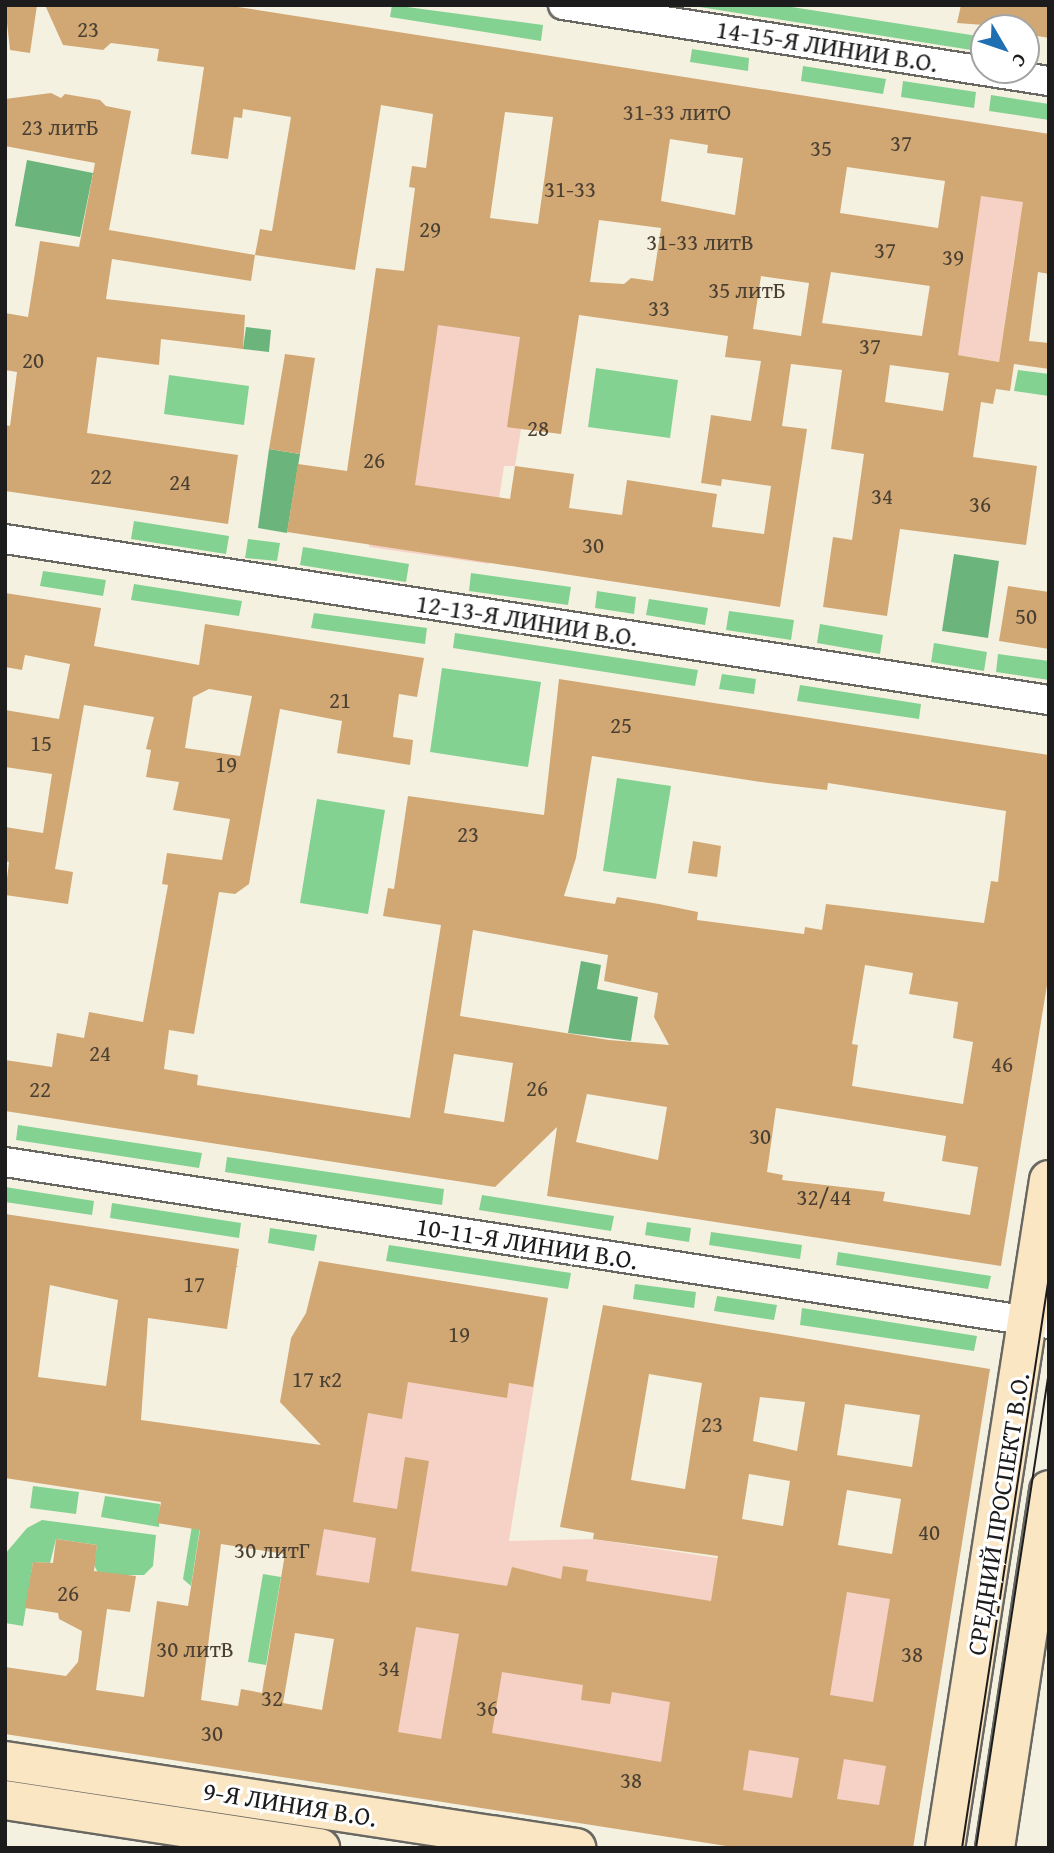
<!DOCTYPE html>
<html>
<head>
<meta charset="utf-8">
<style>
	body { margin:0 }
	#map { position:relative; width:1054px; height:1853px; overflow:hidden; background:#f5f1e1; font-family:"Gentium Book Plus",serif }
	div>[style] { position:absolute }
	.built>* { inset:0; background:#f6d1c5 }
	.green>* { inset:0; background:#84d291 }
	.forest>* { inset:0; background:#6bb47b }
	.building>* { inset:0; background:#d1a874 }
	.roads { filter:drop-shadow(2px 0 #686761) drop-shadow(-2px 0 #686761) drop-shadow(0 2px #686761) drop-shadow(0 -2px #686761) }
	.street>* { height:28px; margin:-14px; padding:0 14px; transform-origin:14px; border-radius:14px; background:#fff }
	.secondary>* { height:38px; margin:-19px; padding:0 19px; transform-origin:19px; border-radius:19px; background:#fbe6c4 }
	.tram>* { height:2px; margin:-1px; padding:0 1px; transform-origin:1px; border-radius:1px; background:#1c1c1c }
	span { translate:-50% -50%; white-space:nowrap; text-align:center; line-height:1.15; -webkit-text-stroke:6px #fff; paint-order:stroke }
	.number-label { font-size:23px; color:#493f32 }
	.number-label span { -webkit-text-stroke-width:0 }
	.street-label { font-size:26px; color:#1c1c1c }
	.frame { position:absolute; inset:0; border:7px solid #1c1c1c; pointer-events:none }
	.north { position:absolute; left:970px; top:14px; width:70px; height:70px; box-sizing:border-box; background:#fff; border:2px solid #a4a4a4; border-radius:50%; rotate:129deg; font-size:19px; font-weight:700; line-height:28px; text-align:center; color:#1c1c1c }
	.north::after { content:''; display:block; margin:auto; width:24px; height:32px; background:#1f6fb2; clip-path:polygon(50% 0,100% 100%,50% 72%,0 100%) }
</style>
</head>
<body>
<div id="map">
	<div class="built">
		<i style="clip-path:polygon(955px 119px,1049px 134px,1049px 243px,1017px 239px,999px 362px,958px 355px,917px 368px)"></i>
		<i style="clip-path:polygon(406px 290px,579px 315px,561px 434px,521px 429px,515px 466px,504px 466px,489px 564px,369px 547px)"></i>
		<i style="clip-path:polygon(367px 1269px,548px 1298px,509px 1541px,593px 1539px,953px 1594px,913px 1848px,350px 1786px,376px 1621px,277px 1605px,290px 1523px,324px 1529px)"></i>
	</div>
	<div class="green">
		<i style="clip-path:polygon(392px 5px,543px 25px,541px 41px,390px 17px)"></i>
		<i style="clip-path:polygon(687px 5px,779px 5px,984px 37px,984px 52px)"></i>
		<i style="clip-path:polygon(692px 49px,749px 58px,748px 71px,690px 62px)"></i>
		<i style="clip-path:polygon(803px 66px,886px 79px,883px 94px,801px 81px)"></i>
		<i style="clip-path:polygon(903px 81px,976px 92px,974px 108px,901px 97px)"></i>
		<i style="clip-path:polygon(991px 95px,1049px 104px,1049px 120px,989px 111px)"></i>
		<i style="clip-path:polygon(596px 368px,678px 380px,670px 438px,588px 427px)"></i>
		<i style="clip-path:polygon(1018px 370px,1049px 374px,1049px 396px,1014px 391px)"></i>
		<i style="clip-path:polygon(169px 375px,249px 386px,244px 425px,164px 414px)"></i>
		<i style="clip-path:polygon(134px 521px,229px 536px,226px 554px,131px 539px)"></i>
		<i style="clip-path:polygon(248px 539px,280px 543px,277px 561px,245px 558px)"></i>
		<i style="clip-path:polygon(303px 547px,409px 564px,406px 582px,300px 565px)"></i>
		<i style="clip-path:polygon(43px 571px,106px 580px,103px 596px,40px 586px)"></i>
		<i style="clip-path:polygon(471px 573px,571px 587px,568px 605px,469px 591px)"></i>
		<i style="clip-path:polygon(134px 584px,242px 601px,239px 616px,131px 600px)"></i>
		<i style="clip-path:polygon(597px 591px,636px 597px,634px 614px,595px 608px)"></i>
		<i style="clip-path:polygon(649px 599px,708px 608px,705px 625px,646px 615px)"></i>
		<i style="clip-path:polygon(729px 611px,794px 620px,791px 640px,726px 630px)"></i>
		<i style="clip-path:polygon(314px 613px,427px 628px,425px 644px,311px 628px)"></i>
		<i style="clip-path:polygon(820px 624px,883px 635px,880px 654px,817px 643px)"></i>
		<i style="clip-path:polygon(455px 633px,698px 670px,695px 686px,453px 648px)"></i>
		<i style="clip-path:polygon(934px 643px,987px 652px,984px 671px,931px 662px)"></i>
		<i style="clip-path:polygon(998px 654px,1049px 661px,1049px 680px,996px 672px)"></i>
		<i style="clip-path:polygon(442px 668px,541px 682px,528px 767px,430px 752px)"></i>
		<i style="clip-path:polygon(722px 674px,756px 679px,754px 694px,719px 689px)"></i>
		<i style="clip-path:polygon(800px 685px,921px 704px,919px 719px,797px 701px)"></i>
		<i style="clip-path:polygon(617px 778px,671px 786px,656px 879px,603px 871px)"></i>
		<i style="clip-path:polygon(317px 799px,385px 810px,368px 914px,300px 903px)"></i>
		<i style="clip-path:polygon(18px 1125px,202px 1153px,199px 1168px,16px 1140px)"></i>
		<i style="clip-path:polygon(227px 1157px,444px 1189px,442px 1205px,225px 1172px)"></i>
		<i style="clip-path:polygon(5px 1187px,94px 1201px,92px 1215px,5px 1202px)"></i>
		<i style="clip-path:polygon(482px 1195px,614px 1216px,611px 1231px,479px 1210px)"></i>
		<i style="clip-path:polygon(112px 1203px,241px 1223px,239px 1238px,110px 1218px)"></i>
		<i style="clip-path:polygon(647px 1222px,691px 1228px,689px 1242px,645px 1235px)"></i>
		<i style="clip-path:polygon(270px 1228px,317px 1235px,314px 1251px,268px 1243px)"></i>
		<i style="clip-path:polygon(711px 1232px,802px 1245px,800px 1259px,709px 1245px)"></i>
		<i style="clip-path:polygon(389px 1245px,571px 1273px,568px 1289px,386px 1261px)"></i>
		<i style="clip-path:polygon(838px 1252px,991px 1276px,988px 1289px,836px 1265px)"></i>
		<i style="clip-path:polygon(635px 1284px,696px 1292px,694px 1308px,633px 1299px)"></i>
		<i style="clip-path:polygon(717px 1296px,777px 1305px,774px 1320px,714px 1311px)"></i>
		<i style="clip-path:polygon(802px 1308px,977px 1336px,974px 1351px,800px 1325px)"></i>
		<i style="clip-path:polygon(33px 1486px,79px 1492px,76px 1514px,30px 1508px)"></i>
		<i style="clip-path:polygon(105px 1496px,160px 1504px,159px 1527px,101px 1517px)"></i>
		<i style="clip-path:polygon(194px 1514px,202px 1515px,191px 1586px,183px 1579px)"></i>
		<i style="clip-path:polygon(42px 1520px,156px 1535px,153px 1566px,144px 1575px,99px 1575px,94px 1565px,97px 1545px,56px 1539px,50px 1563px,33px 1562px,23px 1626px,5px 1623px,5px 1554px,27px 1528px)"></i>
		<i style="clip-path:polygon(263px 1574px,281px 1577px,266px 1665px,248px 1662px)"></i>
	</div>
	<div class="forest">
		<i style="clip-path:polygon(27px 160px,93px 173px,80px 237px,15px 226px)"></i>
		<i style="clip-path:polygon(246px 327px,271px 330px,269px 352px,243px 349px)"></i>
		<i style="clip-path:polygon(269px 449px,300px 454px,287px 533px,258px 528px)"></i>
		<i style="clip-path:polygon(954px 554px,999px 561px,988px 638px,942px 631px)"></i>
		<i style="clip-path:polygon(581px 961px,601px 965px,597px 989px,638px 997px,631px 1041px,568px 1033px)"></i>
	</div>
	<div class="building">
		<i style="clip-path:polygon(5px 5px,37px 5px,30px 53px,10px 50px)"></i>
		<i style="clip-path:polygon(evenodd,45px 5px,225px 5px,1049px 134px,1049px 274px,1038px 272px,1029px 341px,1049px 343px,1049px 369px,1014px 364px,1010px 391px,996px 389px,993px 404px,981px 402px,973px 457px,1037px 466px,1026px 545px,900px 529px,887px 616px,823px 607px,833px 537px,852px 540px,864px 454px,831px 449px,842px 370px,791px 364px,782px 426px,807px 429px,780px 607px,287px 532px,298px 464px,347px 471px,376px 268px,404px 271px,415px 188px,409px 187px,412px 166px,426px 168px,433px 114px,381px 105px,355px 270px,255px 255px,260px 229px,272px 231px,291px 117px,243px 109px,242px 118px,234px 117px,228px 159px,191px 154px,204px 67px,157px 61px,159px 49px,111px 43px,103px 50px,63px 45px,45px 5px,505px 112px,553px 117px,538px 224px,490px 218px,505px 112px,45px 5px,670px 139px,708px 145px,707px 153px,743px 158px,735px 215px,661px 201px,670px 139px,45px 5px,847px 167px,945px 181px,938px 228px,840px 213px,847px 167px,45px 5px,981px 196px,1023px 202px,999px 362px,958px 355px,981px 196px,45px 5px,599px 220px,661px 228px,653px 281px,631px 278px,624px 284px,590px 282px,599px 220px,45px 5px,831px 272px,930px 286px,922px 336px,822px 323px,831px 272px,45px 5px,761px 276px,809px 283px,801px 336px,753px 329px,761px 276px,45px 5px,579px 315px,728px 336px,725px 357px,761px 361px,751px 421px,711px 415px,701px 483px,721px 486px,722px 479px,771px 486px,764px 534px,712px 527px,717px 494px,627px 480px,622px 515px,569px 508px,574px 474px,515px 466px,510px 499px,415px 485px,438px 325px,520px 337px,507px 427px,561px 434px,579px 315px,45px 5px,890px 365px,949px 373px,943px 411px,885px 402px,890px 365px)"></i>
		<i style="clip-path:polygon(961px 5px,1049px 5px,1049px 38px,1026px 34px,1026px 28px,957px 23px)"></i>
		<i style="clip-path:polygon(51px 93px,61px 98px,65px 94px,100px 100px,106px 106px,131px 111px,109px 230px,255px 255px,251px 281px,112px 259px,106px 299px,245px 315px,243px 349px,161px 339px,159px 365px,97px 357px,87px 433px,238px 455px,228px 524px,5px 491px,5px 425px,10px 426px,17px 372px,5px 370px,5px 313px,28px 317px,40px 241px,79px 247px,95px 163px,5px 146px,5px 99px)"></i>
		<i style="clip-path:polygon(285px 354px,315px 358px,300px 454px,269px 449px)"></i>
		<i style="clip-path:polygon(1008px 586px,1049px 592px,1049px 649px,999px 641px)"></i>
		<i style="clip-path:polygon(evenodd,5px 593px,101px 608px,94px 646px,199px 665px,205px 624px,424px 658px,417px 697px,399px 694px,393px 737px,413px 740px,410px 765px,337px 753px,342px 721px,280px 709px,249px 884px,235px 894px,219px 892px,194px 1034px,169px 1030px,164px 1069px,198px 1075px,197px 1085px,410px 1118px,441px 925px,383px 916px,388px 888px,394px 889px,408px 796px,544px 815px,559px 679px,1049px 755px,1049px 973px,1001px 1266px,547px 1196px,557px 1127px,495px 1187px,5px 1111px,5px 1060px,52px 1067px,57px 1033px,84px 1038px,89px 1012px,143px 1022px,168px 885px,162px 884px,167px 853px,222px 860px,230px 819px,173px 810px,179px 782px,146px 777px,151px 750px,146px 749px,154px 717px,84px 705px,55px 869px,73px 872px,68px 904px,5px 895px,9px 862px,5px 861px,5px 827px,43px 833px,52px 774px,5px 767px,5px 710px,59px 719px,70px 664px,25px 655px,22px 670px,5px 667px,5px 593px,209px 689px,252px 696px,240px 756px,185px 748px,193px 697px,209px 689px,5px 593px,592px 756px,768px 783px,827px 790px,828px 783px,1006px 811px,998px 882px,991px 881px,984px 923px,826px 904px,822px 930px,805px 927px,804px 934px,697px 920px,698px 912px,659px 904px,617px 897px,615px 904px,564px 896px,576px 858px,592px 756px,5px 593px,473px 930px,608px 955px,604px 981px,658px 993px,654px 1017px,669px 1045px,609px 1040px,460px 1016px,473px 930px,5px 593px,865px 965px,913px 973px,909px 994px,958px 1002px,953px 1038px,973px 1042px,963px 1104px,852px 1086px,858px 1045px,852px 1044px,865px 965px,5px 593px,454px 1054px,513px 1063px,504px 1122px,444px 1113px,454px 1054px,5px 593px,587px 1094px,667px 1107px,658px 1160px,576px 1142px,587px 1094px,5px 593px,776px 1108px,946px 1136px,942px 1161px,978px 1167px,970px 1215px,883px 1201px,885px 1192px,782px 1180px,783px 1175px,767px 1172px,776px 1108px)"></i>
		<i style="clip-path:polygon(693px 841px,721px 846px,717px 877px,688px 873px)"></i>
		<i style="clip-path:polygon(evenodd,5px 1214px,239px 1249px,227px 1329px,148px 1318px,141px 1420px,321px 1445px,280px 1402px,291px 1338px,306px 1313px,319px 1261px,548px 1298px,533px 1387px,509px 1383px,507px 1398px,408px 1382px,402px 1419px,368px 1413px,353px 1502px,397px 1509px,405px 1457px,429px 1461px,411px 1571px,507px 1586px,512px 1567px,561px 1579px,563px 1566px,588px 1570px,586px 1581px,711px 1601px,718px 1556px,593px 1539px,594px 1533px,560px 1527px,603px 1305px,990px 1369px,913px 1848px,739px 1848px,5px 1734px,5px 1667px,66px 1676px,78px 1662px,82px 1631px,59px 1619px,58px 1613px,25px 1608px,33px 1562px,53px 1563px,56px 1539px,97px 1545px,94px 1571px,136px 1576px,130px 1612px,107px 1609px,96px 1690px,144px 1697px,157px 1601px,188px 1606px,200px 1530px,157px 1523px,161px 1502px,5px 1478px,5px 1214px,50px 1285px,118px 1300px,106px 1386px,38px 1377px,50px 1285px,5px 1214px,649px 1374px,702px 1383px,685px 1489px,631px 1480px,649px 1374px,5px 1214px,760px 1397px,805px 1402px,797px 1451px,753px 1441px,760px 1397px,5px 1214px,845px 1404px,920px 1415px,912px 1467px,837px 1455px,845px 1404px,5px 1214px,749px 1474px,790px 1481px,783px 1526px,742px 1519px,749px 1474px,5px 1214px,847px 1490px,901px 1499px,892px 1554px,838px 1545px,847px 1490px,5px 1214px,324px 1529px,376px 1538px,369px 1583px,316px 1575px,324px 1529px,5px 1214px,221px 1544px,285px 1554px,262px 1693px,241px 1689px,238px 1706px,201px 1700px,221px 1544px,5px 1214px,847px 1592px,890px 1599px,873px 1702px,830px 1695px,847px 1592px,5px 1214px,416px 1627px,459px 1634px,441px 1739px,398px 1732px,416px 1627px,5px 1214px,295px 1633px,334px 1639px,322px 1710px,283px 1703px,295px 1633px,5px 1214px,502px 1672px,583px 1685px,581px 1700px,610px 1704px,612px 1692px,670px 1702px,661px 1762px,492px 1733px,502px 1672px,5px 1214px,749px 1750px,799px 1758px,792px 1798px,743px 1790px,749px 1750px,5px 1214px,844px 1759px,886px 1766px,879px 1805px,837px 1799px,844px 1759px)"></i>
	</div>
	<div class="roads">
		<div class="street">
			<i style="left:563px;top:5px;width:492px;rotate:8.9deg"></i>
			<i style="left:5px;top:539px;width:1056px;rotate:8.77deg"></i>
			<i style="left:5px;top:1162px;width:1056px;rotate:8.82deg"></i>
		</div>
		<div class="secondary">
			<i style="left:5px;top:1761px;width:578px;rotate:8.66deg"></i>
			<i style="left:5px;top:1800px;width:319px;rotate:8.7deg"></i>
			<i style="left:945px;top:1848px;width:676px;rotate:-81.15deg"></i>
			<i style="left:995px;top:1848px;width:362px;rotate:-81.4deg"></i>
		</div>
	</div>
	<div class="tram">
		<i style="left:962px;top:1848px;width:579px;rotate:-81.35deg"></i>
		<i style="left:976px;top:1848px;width:481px;rotate:-81.3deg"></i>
	</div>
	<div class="number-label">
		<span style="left:88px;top:29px">23</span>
		<span style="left:677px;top:112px">31-33 литО</span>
		<span style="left:60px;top:127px">23 литБ</span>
		<span style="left:901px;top:143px">37</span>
		<span style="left:821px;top:148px">35</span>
		<span style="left:570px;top:189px">31-33</span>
		<span style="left:430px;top:229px">29</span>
		<span style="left:700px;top:242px">31-33 литВ</span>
		<span style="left:885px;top:250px">37</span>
		<span style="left:953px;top:257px">39</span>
		<span style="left:747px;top:290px">35 литБ</span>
		<span style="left:659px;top:308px">33</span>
		<span style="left:870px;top:346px">37</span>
		<span style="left:33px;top:360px">20</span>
		<span style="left:538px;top:428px">28</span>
		<span style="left:374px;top:460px">26</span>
		<span style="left:101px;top:476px">22</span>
		<span style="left:180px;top:482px">24</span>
		<span style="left:882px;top:496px">34</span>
		<span style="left:980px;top:504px">36</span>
		<span style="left:593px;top:545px">30</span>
		<span style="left:1026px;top:616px">50</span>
		<span style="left:340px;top:700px">21</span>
		<span style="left:621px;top:725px">25</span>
		<span style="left:41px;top:743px">15</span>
		<span style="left:226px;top:764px">19</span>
		<span style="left:468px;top:834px">23</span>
		<span style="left:100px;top:1053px">24</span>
		<span style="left:1002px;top:1064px">46</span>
		<span style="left:537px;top:1088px">26</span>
		<span style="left:40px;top:1089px">22</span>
		<span style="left:760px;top:1136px">30</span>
		<span style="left:824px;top:1197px">32/44</span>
		<span style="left:194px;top:1284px">17</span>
		<span style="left:459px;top:1334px">19</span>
		<span style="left:317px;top:1379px">17 к2</span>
		<span style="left:712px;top:1424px">23</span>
		<span style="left:929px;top:1532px">40</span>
		<span style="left:272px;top:1550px">30 литГ</span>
		<span style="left:68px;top:1593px">26</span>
		<span style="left:195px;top:1649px">30 литВ</span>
		<span style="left:912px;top:1654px">38</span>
		<span style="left:389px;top:1668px">34</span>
		<span style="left:272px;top:1698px">32</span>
		<span style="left:487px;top:1708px">36</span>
		<span style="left:212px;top:1733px">30</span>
		<span style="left:631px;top:1780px">38</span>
	</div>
	<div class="street-label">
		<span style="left:827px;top:46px;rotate:9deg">14-15-Я ЛИНИИ В.О.</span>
		<span style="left:527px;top:620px;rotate:9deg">12-13-Я ЛИНИИ В.О.</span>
		<span style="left:527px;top:1243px;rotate:9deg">10-11-Я ЛИНИИ В.О.</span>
		<span style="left:998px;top:1514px;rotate:-81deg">СРЕДНИЙ ПРОСПЕКТ В.О.</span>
		<span style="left:290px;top:1804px;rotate:9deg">9-Я ЛИНИЯ В.О.</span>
	</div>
	<div class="frame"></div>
	<div class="north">С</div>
</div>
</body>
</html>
